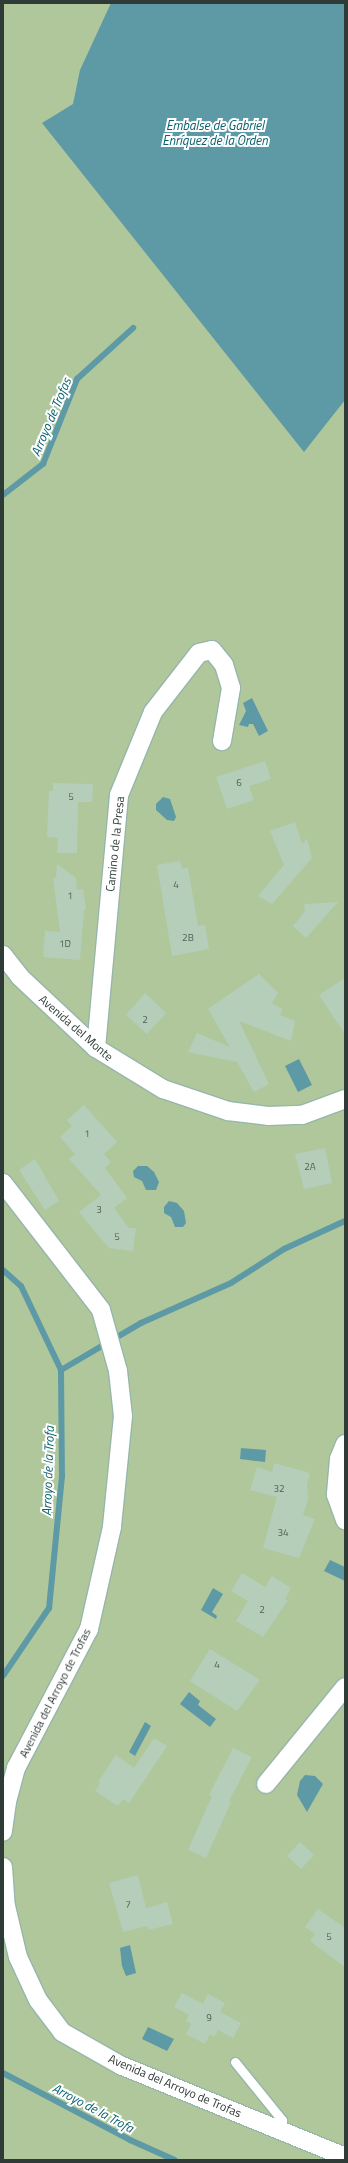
<!DOCTYPE html>
<html>
<head>
<meta charset="utf-8">
<style>
	body { margin:0 }
	#map { position:relative; width:348px; height:2163px; overflow:hidden; background:#cbede0; font-family:"Titillium Web",sans-serif }
	div>[style] { position:absolute }
	.green>* { inset:0; background:#afc79b }
	.water>* { inset:0; background:#5d9aa5 }
	.stream>* { height:6px; margin:-3px; padding:0 3px; transform-origin:3px; border-radius:3px; background:#5d9aa5 }
	.building>* { inset:0; background:#b5ceba }
	.roads { filter:drop-shadow(1px 0 #96b6aa) drop-shadow(-1px 0 #96b6aa) drop-shadow(0 1px #96b6aa) drop-shadow(0 -1px #96b6aa) }
	.lane>* { height:9px; margin:-4.5px; padding:0 4.5px; transform-origin:4.5px; border-radius:4.5px; background:#fff }
	.street>* { height:18px; margin:-9px; padding:0 9px; transform-origin:9px; border-radius:9px; background:#fff }
	span { translate:-50% -50%; white-space:nowrap; text-align:center; line-height:1.15; -webkit-text-stroke:4px #fff; paint-order:stroke }
	.number-label { font-size:10px; color:#506057 }
	.number-label span { -webkit-text-stroke-width:0 }
	.street-label { font-size:12px; color:#2e3b36 }
	.water-label { font-size:13px; color:#08626e; font-style:italic }
	.frame { position:absolute; inset:0; border:4px solid #2e3b36; pointer-events:none }
</style>
</head>
<body>
<div id="map">
	<div class="green">
		<i style="clip-path:polygon(3px 3px,345px 3px,345px 2160px,3px 2160px)"></i>
	</div>
	<div class="water">
		<i style="clip-path:polygon(111px 3px,345px 3px,345px 400px,304px 452px,42px 123px,73px 104px,80px 70px)"></i>
		<i style="clip-path:polygon(252px 698px,268px 731px,259px 736px,253px 724px,249px 724px,248px 727px,239px 725px,246px 711px,243px 703px)"></i>
		<i style="clip-path:polygon(163px 797px,170px 799px,176px 817px,174px 821px,167px 820px,156px 810px,156px 804px)"></i>
		<i style="clip-path:polygon(299px 1059px,312px 1085px,298px 1092px,285px 1066px)"></i>
		<i style="clip-path:polygon(138px 1166px,147px 1166px,154px 1172px,159px 1182px,156px 1190px,146px 1190px,142px 1181px,134px 1177px,133px 1171px)"></i>
		<i style="clip-path:polygon(169px 1201px,177px 1203px,184px 1211px,186px 1223px,183px 1227px,175px 1227px,171px 1217px,164px 1213px,164px 1207px)"></i>
		<i style="clip-path:polygon(241px 1448px,266px 1450px,265px 1462px,240px 1459px)"></i>
		<i style="clip-path:polygon(330px 1560px,345px 1567px,345px 1581px,324px 1571px)"></i>
		<i style="clip-path:polygon(213px 1588px,223px 1594px,212px 1612px,217px 1616px,216px 1619px,201px 1610px)"></i>
		<i style="clip-path:polygon(189px 1692px,200px 1701px,198px 1705px,216px 1719px,210px 1727px,180px 1704px)"></i>
		<i style="clip-path:polygon(145px 1722px,151px 1726px,135px 1756px,129px 1752px)"></i>
		<i style="clip-path:polygon(305px 1775px,315px 1776px,323px 1784px,307px 1812px,297px 1795px,300px 1781px)"></i>
		<i style="clip-path:polygon(130px 1945px,136px 1973px,126px 1976px,122px 1966px,120px 1948px)"></i>
		<i style="clip-path:polygon(148px 2027px,174px 2039px,167px 2051px,142px 2039px)"></i>
	</div>
	<div class="stream">
		<i style="left:3px;top:495px;width:51px;rotate:-37.8deg"></i>
		<i style="left:43px;top:464px;width:92px;rotate:-68.2deg"></i>
		<i style="left:77px;top:379px;width:76px;rotate:-42.3deg"></i>
		<i style="left:3px;top:1270px;width:24px;rotate:42deg"></i>
		<i style="left:21px;top:1286px;width:93px;rotate:64.5deg"></i>
		<i style="left:61px;top:1370px;width:106px;rotate:89.5deg"></i>
		<i style="left:62px;top:1476px;width:133px;rotate:95.6deg"></i>
		<i style="left:49px;top:1608px;width:82px;rotate:124.1deg"></i>
		<i style="left:61px;top:1370px;width:93px;rotate:-30.4deg"></i>
		<i style="left:141px;top:1323px;width:98px;rotate:-24deg"></i>
		<i style="left:231px;top:1283px;width:63px;rotate:-32.7deg"></i>
		<i style="left:284px;top:1249px;width:67px;rotate:-24.7deg"></i>
		<i style="left:3px;top:2073px;width:144px;rotate:27.8deg"></i>
		<i style="left:130px;top:2140px;width:49px;rotate:24deg"></i>
	</div>
	<div class="building">
		<i style="clip-path:polygon(265px 761px,271px 779px,249px 786px,254px 800px,227px 809px,216px 777px)"></i>
		<i style="clip-path:polygon(53px 783px,93px 784px,92px 802px,78px 802px,77px 853px,57px 853px,58px 838px,47px 837px,49px 791px,53px 791px)"></i>
		<i style="clip-path:polygon(295px 822px,302px 844px,307px 839px,312px 858px,272px 904px,258px 896px,284px 865px,270px 831px)"></i>
		<i style="clip-path:polygon(180px 861px,182px 869px,188px 868px,198px 926px,205px 925px,209px 949px,172px 956px,157px 865px)"></i>
		<i style="clip-path:polygon(57px 864px,76px 878px,77px 890px,83px 889px,86px 909px,84px 910px,80px 960px,43px 957px,45px 931px,60px 932px,53px 878px,56px 878px)"></i>
		<i style="clip-path:polygon(338px 902px,306px 938px,293px 926px,305px 911px,304px 904px)"></i>
		<i style="clip-path:polygon(259px 974px,278px 993px,272px 1003px,282px 1009px,280px 1015px,295px 1021px,291px 1041px,239px 1021px,269px 1084px,254px 1092px,237px 1062px,188px 1052px,197px 1033px,230px 1047px,208px 1009px)"></i>
		<i style="clip-path:polygon(345px 978px,345px 1034px,319px 995px)"></i>
		<i style="clip-path:polygon(145px 993px,166px 1013px,147px 1034px,126px 1015px)"></i>
		<i style="clip-path:polygon(84px 1105px,117px 1142px,104px 1154px,111px 1162px,105px 1168px,127px 1198px,114px 1208px,129px 1228px,136px 1228px,133px 1251px,109px 1248px,79px 1212px,101px 1195px,69px 1159px,75px 1154px,60px 1137px,72px 1126px,67px 1120px)"></i>
		<i style="clip-path:polygon(325px 1148px,332px 1183px,304px 1189px,295px 1154px)"></i>
		<i style="clip-path:polygon(35px 1159px,59px 1201px,45px 1210px,19px 1170px)"></i>
		<i style="clip-path:polygon(274px 1463px,310px 1473px,307px 1484px,308px 1499px,303px 1515px,315px 1519px,299px 1558px,263px 1548px,277px 1497px,250px 1490px,257px 1467px,272px 1472px)"></i>
		<i style="clip-path:polygon(242px 1573px,265px 1587px,272px 1576px,291px 1588px,285px 1599px,288px 1600px,263px 1637px,236px 1621px,248px 1601px,231px 1591px)"></i>
		<i style="clip-path:polygon(210px 1649px,260px 1680px,237px 1711px,190px 1681px)"></i>
		<i style="clip-path:polygon(154px 1738px,167px 1746px,129px 1803px,123px 1799px,118px 1806px,95px 1791px,100px 1783px,98px 1782px,116px 1755px,134px 1768px)"></i>
		<i style="clip-path:polygon(233px 1748px,252px 1757px,229px 1801px,231px 1802px,206px 1858px,188px 1850px,212px 1796px,209px 1795px)"></i>
		<i style="clip-path:polygon(300px 1842px,314px 1855px,301px 1869px,287px 1856px)"></i>
		<i style="clip-path:polygon(138px 1875px,146px 1908px,167px 1902px,173px 1924px,148px 1930px,147px 1926px,123px 1932px,109px 1883px)"></i>
		<i style="clip-path:polygon(318px 1909px,345px 1928px,345px 1967px,310px 1941px,315px 1934px,305px 1927px)"></i>
		<i style="clip-path:polygon(182px 1993px,203px 2004px,208px 1994px,225px 2003px,220px 2012px,241px 2023px,233px 2038px,218px 2030px,214px 2037px,210px 2034px,205px 2044px,186px 2034px,191px 2024px,186px 2021px,189px 2015px,174px 2007px)"></i>
	</div>
	<div class="roads">
		<div class="lane">
			<i style="left:235px;top:2062px;width:75px;rotate:51deg"></i>
			<i style="left:282px;top:2120px;width:11px;rotate:90deg"></i>
		</div>
		<div class="street">
			<i style="left:3px;top:955px;width:28px;rotate:52deg"></i>
			<i style="left:20px;top:977px;width:104px;rotate:43.1deg"></i>
			<i style="left:96px;top:1048px;width:79px;rotate:31.5deg"></i>
			<i style="left:163px;top:1089px;width:69px;rotate:18.7deg"></i>
			<i style="left:228px;top:1111px;width:40px;rotate:7.1deg"></i>
			<i style="left:268px;top:1116px;width:34px;rotate:-2deg"></i>
			<i style="left:302px;top:1115px;width:46px;rotate:-20.4deg"></i>
			<i style="left:96px;top:1048px;width:254px;rotate:-84.8deg"></i>
			<i style="left:119px;top:795px;width:90px;rotate:-67.7deg"></i>
			<i style="left:153px;top:712px;width:75px;rotate:-52.1deg"></i>
			<i style="left:199px;top:653px;width:13px;rotate:-13deg"></i>
			<i style="left:212px;top:650px;width:19px;rotate:51deg"></i>
			<i style="left:224px;top:665px;width:24px;rotate:73deg"></i>
			<i style="left:231px;top:688px;width:54px;rotate:99.6deg"></i>
			<i style="left:3px;top:1183px;width:160px;rotate:52.3deg"></i>
			<i style="left:101px;top:1310px;width:63px;rotate:74.4deg"></i>
			<i style="left:118px;top:1371px;width:45px;rotate:83.7deg"></i>
			<i style="left:123px;top:1416px;width:112px;rotate:95.7deg"></i>
			<i style="left:112px;top:1527px;width:105px;rotate:102.7deg"></i>
			<i style="left:89px;top:1629px;width:157px;rotate:117.7deg"></i>
			<i style="left:16px;top:1768px;width:35px;rotate:105deg"></i>
			<i style="left:7px;top:1802px;width:30px;rotate:98deg"></i>
			<i style="left:345px;top:1444px;width:16px;rotate:112deg"></i>
			<i style="left:339px;top:1459px;width:36px;rotate:95deg"></i>
			<i style="left:336px;top:1495px;width:27px;rotate:70deg"></i>
			<i style="left:266px;top:1784px;width:125px;rotate:-50.8deg"></i>
			<i style="left:3px;top:1867px;width:39px;rotate:86deg"></i>
			<i style="left:6px;top:1906px;width:52px;rotate:76.8deg"></i>
			<i style="left:18px;top:1957px;width:47px;rotate:65.1deg"></i>
			<i style="left:38px;top:2000px;width:40px;rotate:53deg"></i>
			<i style="left:62px;top:2032px;width:67px;rotate:29.6deg"></i>
			<i style="left:120px;top:2065px;width:243px;rotate:22.2deg"></i>
		</div>
	</div>
	<div class="number-label">
		<span style="left:239px;top:783px">6</span>
		<span style="left:71px;top:797px">5</span>
		<span style="left:176px;top:885px">4</span>
		<span style="left:70px;top:896px">1</span>
		<span style="left:188px;top:938px">2B</span>
		<span style="left:65px;top:944px">1D</span>
		<span style="left:145px;top:1020px">2</span>
		<span style="left:87px;top:1134px">1</span>
		<span style="left:310px;top:1167px">2A</span>
		<span style="left:99px;top:1210px">3</span>
		<span style="left:117px;top:1237px">5</span>
		<span style="left:279px;top:1489px">32</span>
		<span style="left:283px;top:1533px">34</span>
		<span style="left:262px;top:1610px">2</span>
		<span style="left:217px;top:1665px">4</span>
		<span style="left:128px;top:1905px">7</span>
		<span style="left:329px;top:1937px">5</span>
		<span style="left:209px;top:2018px">9</span>
	</div>
	<div class="street-label">
		<span style="left:115px;top:844px;rotate:-84deg">Camino de la Presa</span>
		<span style="left:76px;top:1028px;rotate:41deg">Avenida del Monte</span>
		<span style="left:55px;top:1693px;rotate:-63deg">Avenida del Arroyo de Trofas</span>
		<span style="left:175px;top:2086px;rotate:23deg">Avenida del Arroyo de Trofas</span>
	</div>
	<div class="water-label">
		<span style="left:215px;top:133px">Embalse de Gabriel<br>Enríquez de la Orden</span>
		<span style="left:51px;top:417px;rotate:-67deg">Arroyo de Trofas</span>
		<span style="left:48px;top:1471px;rotate:-88deg">Arroyo de la Trofa</span>
		<span style="left:93px;top:2108px;rotate:28deg">Arroyo de la Trofa</span>
	</div>
	<div class="frame"></div>
</div>
</body>
</html>
